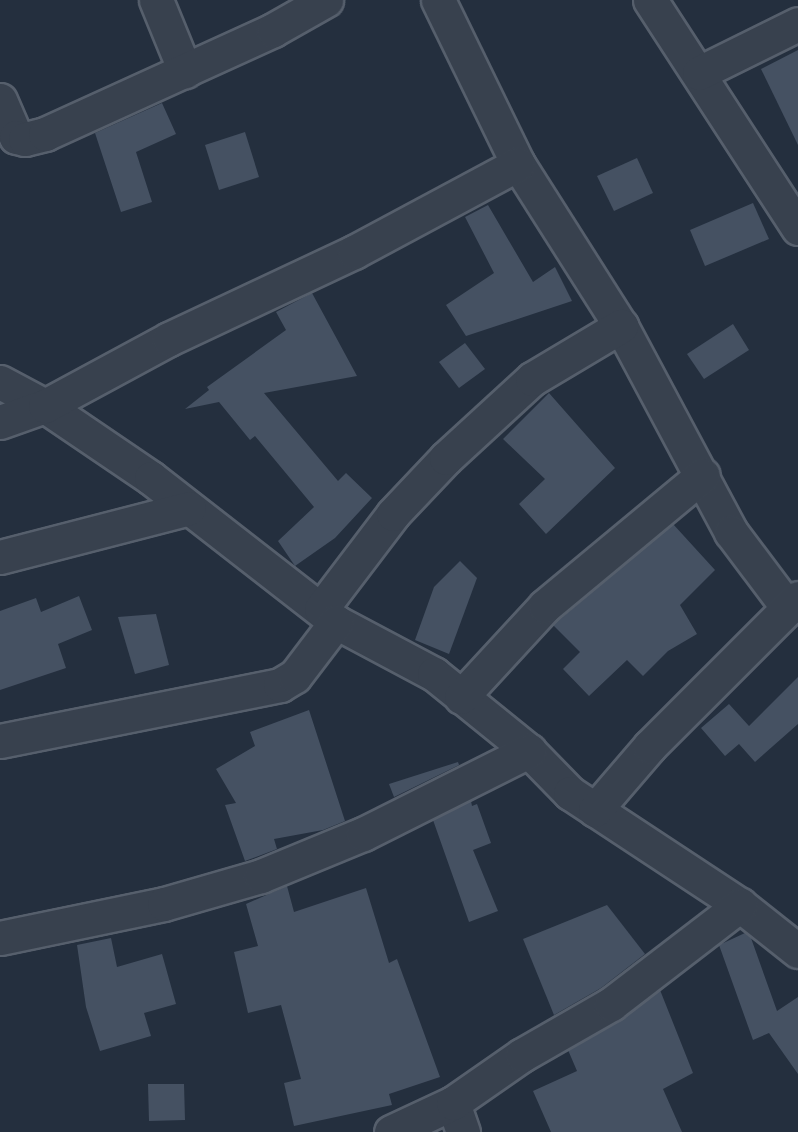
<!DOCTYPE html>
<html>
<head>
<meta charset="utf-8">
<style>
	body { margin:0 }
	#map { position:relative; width:798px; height:1132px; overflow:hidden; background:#242f3e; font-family:Overpass,sans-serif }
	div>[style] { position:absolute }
	.building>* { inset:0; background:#455162 }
	.roads { filter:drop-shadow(2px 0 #565f6c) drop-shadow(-2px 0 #565f6c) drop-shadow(0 2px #565f6c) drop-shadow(0 -2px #565f6c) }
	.minor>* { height:33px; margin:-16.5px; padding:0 16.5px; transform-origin:16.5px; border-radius:16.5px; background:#38414e }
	span { translate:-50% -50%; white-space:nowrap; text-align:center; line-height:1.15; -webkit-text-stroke:6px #1d2633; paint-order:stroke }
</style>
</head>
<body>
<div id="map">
	<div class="building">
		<i style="clip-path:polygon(798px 50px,798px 145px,761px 69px)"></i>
		<i style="clip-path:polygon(162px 103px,176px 134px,136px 152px,152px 202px,121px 212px,95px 133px)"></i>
		<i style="clip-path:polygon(245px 132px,259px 177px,219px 190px,205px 145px)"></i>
		<i style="clip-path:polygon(637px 158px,653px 193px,614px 211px,597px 176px)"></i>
		<i style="clip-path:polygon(753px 203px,769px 239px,705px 266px,690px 230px)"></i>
		<i style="clip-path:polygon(488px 205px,533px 282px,555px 267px,572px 301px,466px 336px,446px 305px,494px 273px,465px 217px)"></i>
		<i style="clip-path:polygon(312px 293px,357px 376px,264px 393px,338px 481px,346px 473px,372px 498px,335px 538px,295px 566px,278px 541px,314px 507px,255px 436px,250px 440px,219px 402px,185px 409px,209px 390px,207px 387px,286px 330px,276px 312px)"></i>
		<i style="clip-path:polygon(733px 324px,749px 350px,704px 379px,687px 354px)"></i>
		<i style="clip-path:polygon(465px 343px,485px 369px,459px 388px,439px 362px)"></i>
		<i style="clip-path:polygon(549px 393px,615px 468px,546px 534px,519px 504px,545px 479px,503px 439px)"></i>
		<i style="clip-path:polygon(673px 524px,715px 570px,680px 605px,697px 634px,668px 651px,643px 676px,627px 660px,589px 696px,563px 669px,580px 652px,553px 625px)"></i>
		<i style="clip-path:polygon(460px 561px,477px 578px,449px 654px,415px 640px,434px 587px)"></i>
		<i style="clip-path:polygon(79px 596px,92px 630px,58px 644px,66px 668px,0 690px,0 611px,36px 598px,41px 612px)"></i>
		<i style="clip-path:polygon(156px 614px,169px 665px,135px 674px,118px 617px)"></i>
		<i style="clip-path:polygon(798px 677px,798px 724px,755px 762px,739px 744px,725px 756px,701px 728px,729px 704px,749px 726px)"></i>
		<i style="clip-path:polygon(309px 710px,345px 821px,323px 830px,274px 839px,277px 849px,245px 861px,225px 805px,236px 803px,216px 769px,255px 746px,250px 732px)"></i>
		<i style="clip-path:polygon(458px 762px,459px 765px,394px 797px,389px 784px)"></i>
		<i style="clip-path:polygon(471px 801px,472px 806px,477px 804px,491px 843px,473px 850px,498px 911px,469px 922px,433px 820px)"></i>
		<i style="clip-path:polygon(287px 886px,294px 912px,366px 888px,389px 963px,397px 959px,440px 1077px,389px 1094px,392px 1105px,294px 1126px,284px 1083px,301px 1079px,281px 1005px,248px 1013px,234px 952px,258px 946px,246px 904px)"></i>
		<i style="clip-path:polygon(607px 905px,645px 954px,601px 988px,554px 1015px,523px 939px)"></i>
		<i style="clip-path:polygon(745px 933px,751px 938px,777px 1011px,798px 997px,798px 1074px,769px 1033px,753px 1040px,719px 945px)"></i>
		<i style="clip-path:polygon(111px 938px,117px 967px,162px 954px,176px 1004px,144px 1013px,151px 1036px,100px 1051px,86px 1007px,77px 945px)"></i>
		<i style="clip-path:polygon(660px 990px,693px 1073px,663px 1089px,682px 1132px,551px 1132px,533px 1091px,577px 1071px,568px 1050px,620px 1020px)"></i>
		<i style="clip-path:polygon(148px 1084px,184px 1084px,185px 1120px,149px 1121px)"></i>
	</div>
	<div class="roads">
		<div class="minor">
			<i style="left:156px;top:0;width:77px;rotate:67.8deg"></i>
			<i style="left:438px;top:0;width:182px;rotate:64deg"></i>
			<i style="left:518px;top:164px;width:192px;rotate:57.6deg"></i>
			<i style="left:621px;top:326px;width:234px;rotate:61.9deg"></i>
			<i style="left:731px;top:532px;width:95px;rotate:53.1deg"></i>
			<i style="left:650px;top:0;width:272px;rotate:57deg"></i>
			<i style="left:699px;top:73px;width:110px;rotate:-26.3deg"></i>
			<i style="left:0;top:100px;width:40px;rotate:66.6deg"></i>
			<i style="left:16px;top:137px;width:9px;rotate:13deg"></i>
			<i style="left:25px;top:139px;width:21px;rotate:-14deg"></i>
			<i style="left:45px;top:134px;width:251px;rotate:-24.5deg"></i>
			<i style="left:273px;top:30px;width:61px;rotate:-29.5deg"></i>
			<i style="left:0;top:382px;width:51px;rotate:28.1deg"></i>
			<i style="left:45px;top:406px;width:128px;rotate:34.2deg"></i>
			<i style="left:151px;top:478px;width:234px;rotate:37.9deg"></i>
			<i style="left:336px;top:622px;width:111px;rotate:28deg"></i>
			<i style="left:434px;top:674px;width:122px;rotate:39deg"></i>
			<i style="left:529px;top:751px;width:59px;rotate:45.7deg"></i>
			<i style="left:570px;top:793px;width:204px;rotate:33.4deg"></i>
			<i style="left:740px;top:905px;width:74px;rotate:38.4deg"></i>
			<i style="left:0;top:422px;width:48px;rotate:-19.6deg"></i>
			<i style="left:45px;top:406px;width:141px;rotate:-28.4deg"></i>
			<i style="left:169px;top:339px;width:204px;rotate:-25.2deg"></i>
			<i style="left:354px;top:252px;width:186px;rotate:-28.2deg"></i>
			<i style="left:0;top:557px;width:195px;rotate:-14.5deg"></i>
			<i style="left:321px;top:609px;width:119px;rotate:-52.8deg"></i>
			<i style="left:393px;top:514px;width:77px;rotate:-46.6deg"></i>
			<i style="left:446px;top:458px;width:117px;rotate:-42.6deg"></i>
			<i style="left:532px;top:379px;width:104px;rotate:-30.8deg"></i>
			<i style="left:461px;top:697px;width:124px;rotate:-47.3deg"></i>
			<i style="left:545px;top:606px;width:205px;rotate:-39.7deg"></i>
			<i style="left:0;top:741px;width:286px;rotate:-11.3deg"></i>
			<i style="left:280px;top:685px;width:17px;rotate:-31deg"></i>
			<i style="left:295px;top:676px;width:68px;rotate:-52.8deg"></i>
			<i style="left:595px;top:810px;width:84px;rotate:-49.3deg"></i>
			<i style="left:650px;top:746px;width:209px;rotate:-45deg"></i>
			<i style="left:0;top:938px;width:167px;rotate:-11.7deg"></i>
			<i style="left:164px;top:904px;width:101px;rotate:-16.1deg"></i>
			<i style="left:261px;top:876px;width:110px;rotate:-22.4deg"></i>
			<i style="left:363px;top:834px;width:186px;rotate:-26.6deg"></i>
			<i style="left:453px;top:1103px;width:31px;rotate:71deg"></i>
			<i style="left:391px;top:1132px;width:68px;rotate:-25.1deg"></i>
			<i style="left:453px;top:1103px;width:84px;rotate:-34.8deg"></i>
			<i style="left:522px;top:1055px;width:103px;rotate:-29.8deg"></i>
			<i style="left:611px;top:1004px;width:163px;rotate:-37.5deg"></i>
		</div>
	</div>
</div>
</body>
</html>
